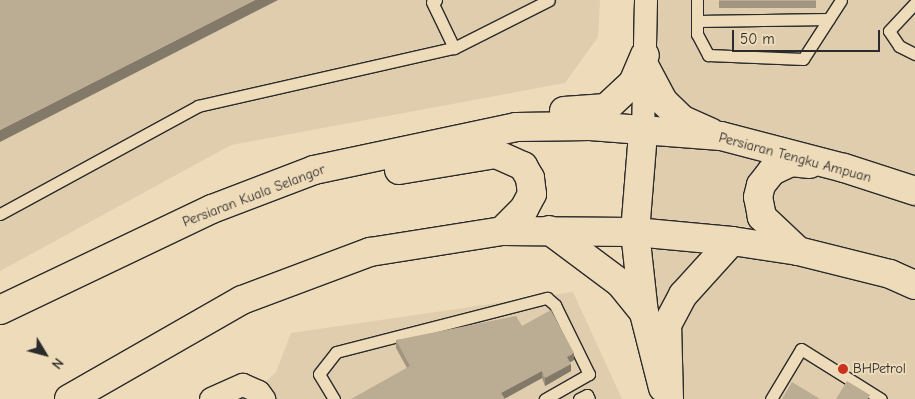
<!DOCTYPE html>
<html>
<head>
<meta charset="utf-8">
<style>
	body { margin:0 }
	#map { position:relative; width:915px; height:399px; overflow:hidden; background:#eedbb9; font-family:"Comic Neue",sans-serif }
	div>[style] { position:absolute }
	.built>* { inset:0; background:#dfcdae }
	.roads { filter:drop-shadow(1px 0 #2b2b2b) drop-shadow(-1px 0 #2b2b2b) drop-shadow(0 1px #2b2b2b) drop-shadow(0 -1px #2b2b2b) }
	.lane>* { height:11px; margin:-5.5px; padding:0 5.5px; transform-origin:5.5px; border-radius:5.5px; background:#eedbb9 }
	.street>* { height:22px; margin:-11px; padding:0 11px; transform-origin:11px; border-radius:11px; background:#eedbb9 }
	.secondary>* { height:28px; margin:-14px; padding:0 14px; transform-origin:14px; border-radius:14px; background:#eedbb9 }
	.primary>* { height:28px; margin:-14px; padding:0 14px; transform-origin:14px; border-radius:14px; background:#eedbb9 }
	.wall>* { inset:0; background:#a1957f }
	.shaded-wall>* { inset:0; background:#837968 }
	.building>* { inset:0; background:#bbad94 }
	.dots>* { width:14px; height:14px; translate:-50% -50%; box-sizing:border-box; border:2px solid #eedbb9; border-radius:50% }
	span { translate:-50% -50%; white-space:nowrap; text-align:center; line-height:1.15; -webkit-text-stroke:4px #eedbb9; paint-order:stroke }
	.street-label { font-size:14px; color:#2b2b2b }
	.poi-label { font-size:14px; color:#2b2b2b }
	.left { translate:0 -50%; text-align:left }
	.north { position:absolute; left:20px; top:329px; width:50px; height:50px; -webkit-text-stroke:4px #eedbb9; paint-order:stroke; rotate:127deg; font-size:14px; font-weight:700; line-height:20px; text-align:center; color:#2b2b2b }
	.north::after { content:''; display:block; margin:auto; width:18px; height:22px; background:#2b2b2b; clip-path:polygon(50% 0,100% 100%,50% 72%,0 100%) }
	.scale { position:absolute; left:732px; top:30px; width:148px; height:22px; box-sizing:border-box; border:2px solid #2b2b2b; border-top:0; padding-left:6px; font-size:15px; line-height:18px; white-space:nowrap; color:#2b2b2b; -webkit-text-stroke:4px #eedbb9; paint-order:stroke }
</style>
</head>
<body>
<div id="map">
	<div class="built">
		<i style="clip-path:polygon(0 0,600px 0,598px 37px,565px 83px,231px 145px,0 271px)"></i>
		<i style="clip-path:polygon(645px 0,915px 0,915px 399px,669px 399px,647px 313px)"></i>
		<i style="clip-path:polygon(573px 292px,622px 399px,248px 399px,276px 372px,291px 333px)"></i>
	</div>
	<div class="roads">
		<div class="lane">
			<i style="left:436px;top:0;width:4px;rotate:153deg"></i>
			<i style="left:432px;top:2px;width:51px;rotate:64.4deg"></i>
			<i style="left:697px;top:0;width:34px;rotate:90deg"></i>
			<i style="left:697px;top:34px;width:24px;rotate:62deg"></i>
			<i style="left:708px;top:55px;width:95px;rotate:2.4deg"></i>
			<i style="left:803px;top:59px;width:70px;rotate:-57.2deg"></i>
			<i style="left:915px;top:3px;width:38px;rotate:133deg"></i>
			<i style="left:889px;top:31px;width:18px;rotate:56deg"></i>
			<i style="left:899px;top:46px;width:18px;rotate:27deg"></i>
			<i style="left:697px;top:21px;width:132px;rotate:-0.9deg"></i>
			<i style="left:0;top:214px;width:226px;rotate:-28.6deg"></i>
			<i style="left:198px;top:106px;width:262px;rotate:-12.8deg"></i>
			<i style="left:454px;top:48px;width:106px;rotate:-26.8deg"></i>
			<i style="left:334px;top:399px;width:29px;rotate:-121deg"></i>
			<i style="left:319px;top:374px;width:28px;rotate:-52deg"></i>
			<i style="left:336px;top:352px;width:218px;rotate:-14.4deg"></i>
			<i style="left:547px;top:298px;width:11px;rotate:41deg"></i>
			<i style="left:555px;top:305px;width:77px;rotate:63.8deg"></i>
			<i style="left:589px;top:374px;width:51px;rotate:150.4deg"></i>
			<i style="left:579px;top:399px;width:9px;rotate:-27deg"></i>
			<i style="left:587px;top:395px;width:4px;rotate:63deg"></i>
			<i style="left:771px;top:399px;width:58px;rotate:-59deg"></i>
			<i style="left:801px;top:349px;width:94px;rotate:32deg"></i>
		</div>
		<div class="street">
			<i style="left:643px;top:133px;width:133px;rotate:-88.7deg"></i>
			<i style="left:211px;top:399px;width:35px;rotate:-24deg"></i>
			<i style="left:243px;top:385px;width:17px;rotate:24deg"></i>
			<i style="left:259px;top:392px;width:9px;rotate:54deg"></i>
		</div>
		<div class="secondary">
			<i style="left:643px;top:133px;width:99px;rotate:94.6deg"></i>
			<i style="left:635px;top:232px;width:81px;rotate:83.7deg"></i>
			<i style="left:644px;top:313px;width:77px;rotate:75.8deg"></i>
		</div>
		<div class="primary">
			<i style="left:645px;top:67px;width:38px;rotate:62deg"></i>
			<i style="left:663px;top:101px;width:28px;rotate:44deg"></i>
			<i style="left:683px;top:120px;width:30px;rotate:24deg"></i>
			<i style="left:564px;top:111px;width:42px;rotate:-4.1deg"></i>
			<i style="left:606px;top:108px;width:37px;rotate:-43deg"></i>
			<i style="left:633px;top:83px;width:30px;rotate:-67deg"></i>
			<i style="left:399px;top:170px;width:98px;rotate:-9.4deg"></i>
			<i style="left:496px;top:154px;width:30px;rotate:24deg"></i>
			<i style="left:523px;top:166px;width:14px;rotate:60deg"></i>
			<i style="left:530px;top:178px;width:16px;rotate:83deg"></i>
			<i style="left:532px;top:194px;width:17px;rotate:118deg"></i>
			<i style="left:524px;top:209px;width:31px;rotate:135deg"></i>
			<i style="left:549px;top:230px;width:89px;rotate:36.7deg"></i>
			<i style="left:620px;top:283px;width:38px;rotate:51deg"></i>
			<i style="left:798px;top:251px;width:50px;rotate:-136.6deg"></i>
			<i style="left:762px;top:217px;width:20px;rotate:-101deg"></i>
			<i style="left:758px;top:197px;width:12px;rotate:-76deg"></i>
			<i style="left:761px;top:185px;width:18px;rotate:-52deg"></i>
			<i style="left:772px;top:171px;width:21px;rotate:-25deg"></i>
			<i style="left:791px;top:162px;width:19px;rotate:6deg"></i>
			<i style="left:0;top:310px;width:235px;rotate:-25.5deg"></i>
			<i style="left:212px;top:209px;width:109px;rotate:-20.9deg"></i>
			<i style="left:314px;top:170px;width:207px;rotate:-12deg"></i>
			<i style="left:516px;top:127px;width:74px;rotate:-0.8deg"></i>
			<i style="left:590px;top:126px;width:131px;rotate:4.4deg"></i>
			<i style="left:721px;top:136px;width:127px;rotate:14.6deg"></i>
			<i style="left:844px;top:168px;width:75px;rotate:17.9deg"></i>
			<i style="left:69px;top:399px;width:199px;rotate:-29.8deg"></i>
			<i style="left:242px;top:300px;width:137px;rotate:-20.6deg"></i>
			<i style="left:370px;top:252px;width:134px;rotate:-9deg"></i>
			<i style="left:502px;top:231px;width:133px;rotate:0.4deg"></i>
			<i style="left:635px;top:232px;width:97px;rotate:5.3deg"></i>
			<i style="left:732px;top:241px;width:67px;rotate:8.6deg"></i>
			<i style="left:798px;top:251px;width:95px;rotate:14deg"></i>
			<i style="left:890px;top:274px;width:27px;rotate:24deg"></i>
			<i style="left:669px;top:399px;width:74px;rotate:-91.5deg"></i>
			<i style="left:667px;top:325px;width:34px;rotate:-62deg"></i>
			<i style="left:683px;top:295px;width:73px;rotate:-47.8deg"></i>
		</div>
	</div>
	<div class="wall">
		<i style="clip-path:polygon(719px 0,816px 0,816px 8px,719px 8px)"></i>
		<i style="clip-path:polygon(522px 326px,574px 360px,570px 362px,571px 371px,545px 386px,542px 378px,504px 399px,407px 368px,396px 348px,396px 340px)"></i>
	</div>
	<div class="shaded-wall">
		<i style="clip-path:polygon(255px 0,278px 0,0 142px,0 130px)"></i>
		<i style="clip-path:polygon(574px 353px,574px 360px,567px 364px,567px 357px)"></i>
		<i style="clip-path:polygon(571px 364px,571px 371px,545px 386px,545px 378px)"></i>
		<i style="clip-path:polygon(542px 371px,542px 378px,504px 399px,501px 393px)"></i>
	</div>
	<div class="building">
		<i style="clip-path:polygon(0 0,255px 0,0 130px)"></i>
		<i style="clip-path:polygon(719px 0,816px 0,816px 1px,719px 1px)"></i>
		<i style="clip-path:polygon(551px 310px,574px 353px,567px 357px,571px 364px,545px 378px,542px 371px,501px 393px,505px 399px,351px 399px,410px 366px,396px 340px,516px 316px,522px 326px)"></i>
		<i style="clip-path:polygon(847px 381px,870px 395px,868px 399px,836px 399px)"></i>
		<i style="clip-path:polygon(792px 382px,820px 399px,782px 399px)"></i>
	</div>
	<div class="dots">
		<i style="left:843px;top:369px;background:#c8321e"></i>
	</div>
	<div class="street-label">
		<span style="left:795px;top:158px;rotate:15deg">Persiaran Tengku Ampuan</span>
		<span style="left:254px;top:196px;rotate:-21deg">Persiaran Kuala Selangor</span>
	</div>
	<div class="poi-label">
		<span class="left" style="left:853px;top:369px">BHPetrol</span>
	</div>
	<div class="north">N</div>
	<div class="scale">50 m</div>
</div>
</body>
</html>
